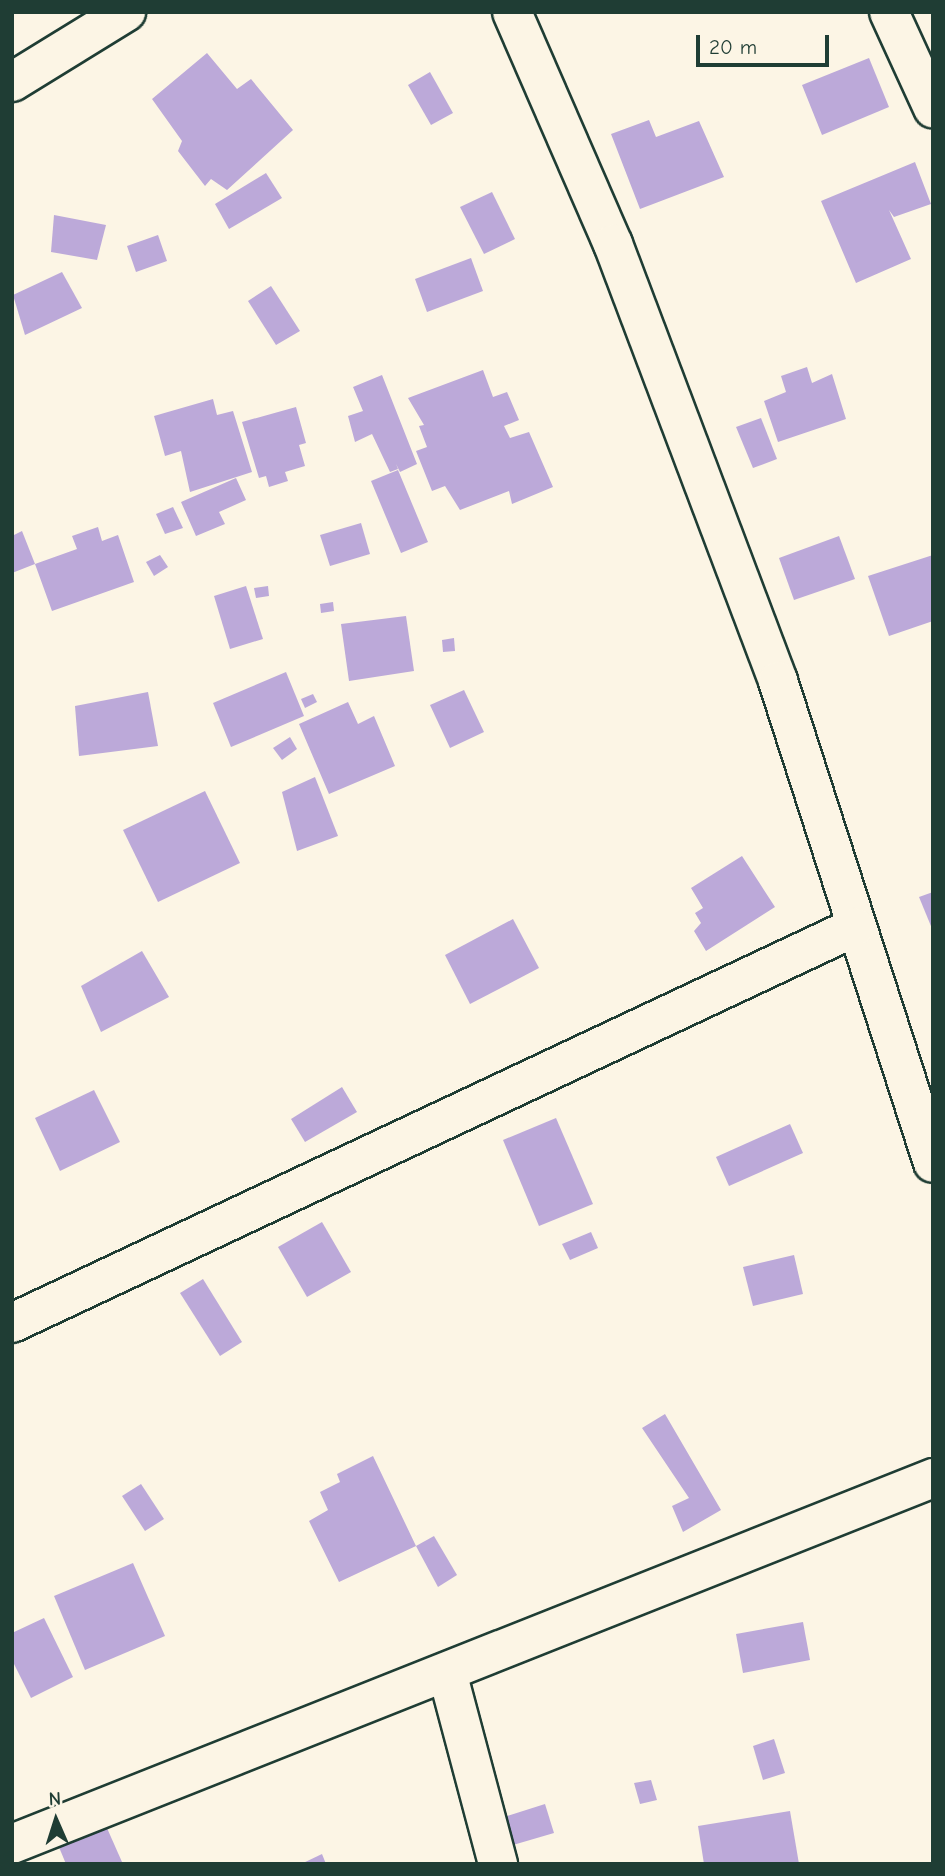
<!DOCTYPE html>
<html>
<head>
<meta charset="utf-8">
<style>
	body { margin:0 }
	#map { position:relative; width:945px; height:1876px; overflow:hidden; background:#fcf5e5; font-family:"Comic Neue",sans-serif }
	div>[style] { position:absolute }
	.building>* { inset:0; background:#bca9d9 }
	.roads { filter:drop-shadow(2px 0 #1f3d34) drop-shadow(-2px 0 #1f3d34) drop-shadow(0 2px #1f3d34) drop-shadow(0 -2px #1f3d34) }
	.street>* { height:38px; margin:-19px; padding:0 19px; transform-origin:19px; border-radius:19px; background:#fcf5e5 }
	span { translate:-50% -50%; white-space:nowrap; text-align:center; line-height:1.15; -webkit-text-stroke:7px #fcf5e5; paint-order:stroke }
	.frame { position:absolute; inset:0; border:14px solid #1f3d34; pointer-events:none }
	.north { position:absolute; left:21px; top:1785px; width:70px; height:70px; -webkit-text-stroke:5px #fcf5e5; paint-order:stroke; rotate:357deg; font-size:19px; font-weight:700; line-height:28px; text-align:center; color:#1f3d34 }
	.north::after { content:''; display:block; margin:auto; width:24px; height:32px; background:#1f3d34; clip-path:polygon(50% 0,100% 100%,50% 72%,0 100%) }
	.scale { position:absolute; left:696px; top:35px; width:133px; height:32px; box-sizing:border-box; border:4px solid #1f3d34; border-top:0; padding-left:9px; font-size:21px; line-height:24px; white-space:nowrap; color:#1f3d34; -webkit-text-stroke:5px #fcf5e5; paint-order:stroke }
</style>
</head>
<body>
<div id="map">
	<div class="building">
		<i style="clip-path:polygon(207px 53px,237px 89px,251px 79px,293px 130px,227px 190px,211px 179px,205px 186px,178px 151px,182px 141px,152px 99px)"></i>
		<i style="clip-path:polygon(869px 58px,889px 107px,822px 135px,802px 85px)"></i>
		<i style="clip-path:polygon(430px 72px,453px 113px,431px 125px,408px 85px)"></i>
		<i style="clip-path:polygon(649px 120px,656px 137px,699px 121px,724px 177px,640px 209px,611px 134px)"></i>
		<i style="clip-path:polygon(915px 162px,931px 204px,894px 217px,889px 210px,911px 259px,856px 283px,821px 201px)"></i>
		<i style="clip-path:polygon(266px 173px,282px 198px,229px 229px,215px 204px)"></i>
		<i style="clip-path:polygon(492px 192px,515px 239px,484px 254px,460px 207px)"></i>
		<i style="clip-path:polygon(54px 215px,106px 225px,97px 260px,51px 252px)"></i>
		<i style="clip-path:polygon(158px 235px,167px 261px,136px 272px,127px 246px)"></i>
		<i style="clip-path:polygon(471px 258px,483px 291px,427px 312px,415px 279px)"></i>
		<i style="clip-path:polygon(62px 272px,82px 308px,25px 335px,13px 295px)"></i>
		<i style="clip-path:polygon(271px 286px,300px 331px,276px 345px,248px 301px)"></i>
		<i style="clip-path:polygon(807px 367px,812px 383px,832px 374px,846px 419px,778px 442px,764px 401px,786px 392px,781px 376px)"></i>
		<i style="clip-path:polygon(483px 370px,493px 397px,507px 392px,519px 420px,504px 426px,510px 438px,529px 432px,553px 487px,512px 504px,509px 491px,460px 510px,445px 486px,432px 491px,416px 451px,427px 447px,419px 426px,424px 425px,408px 398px)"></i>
		<i style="clip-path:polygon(382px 375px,417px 464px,400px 472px,396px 464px,398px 469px,390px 472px,372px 434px,355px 442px,348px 416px,363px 411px,353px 387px)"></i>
		<i style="clip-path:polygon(213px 399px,217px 415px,233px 411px,252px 472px,190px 492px,181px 451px,165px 456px,154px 416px)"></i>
		<i style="clip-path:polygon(296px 407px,306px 443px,299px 445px,305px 466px,285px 472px,288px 481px,269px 487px,266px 476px,259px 478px,242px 422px)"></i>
		<i style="clip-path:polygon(761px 418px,777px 459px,753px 468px,736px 427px)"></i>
		<i style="clip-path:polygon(398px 470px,428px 542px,401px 553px,371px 481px)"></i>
		<i style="clip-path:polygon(236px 478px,246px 500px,219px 512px,225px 524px,196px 536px,181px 502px)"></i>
		<i style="clip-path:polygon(173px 507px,183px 528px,165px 534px,156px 514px)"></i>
		<i style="clip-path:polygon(361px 523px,370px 554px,330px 566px,320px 535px)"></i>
		<i style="clip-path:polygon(98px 527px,102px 541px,118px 535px,134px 582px,52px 611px,35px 564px,77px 549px,72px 536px)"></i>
		<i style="clip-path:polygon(22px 531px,35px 564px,12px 573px,12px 536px)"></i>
		<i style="clip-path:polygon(839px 536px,855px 579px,794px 600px,779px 558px)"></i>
		<i style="clip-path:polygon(160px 555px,168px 567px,154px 576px,146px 562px)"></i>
		<i style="clip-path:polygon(933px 555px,933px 621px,889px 636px,868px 576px)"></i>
		<i style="clip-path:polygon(246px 586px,263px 639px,230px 649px,214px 596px)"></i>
		<i style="clip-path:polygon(268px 586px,269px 596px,256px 598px,254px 588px)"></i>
		<i style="clip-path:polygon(333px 602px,334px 611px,321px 613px,320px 604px)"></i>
		<i style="clip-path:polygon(406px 616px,414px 671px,349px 681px,341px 624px)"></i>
		<i style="clip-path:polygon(454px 638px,455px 651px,443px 652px,442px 640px)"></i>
		<i style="clip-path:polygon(286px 672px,304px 716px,231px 747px,213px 703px)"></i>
		<i style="clip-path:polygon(464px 690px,484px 732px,450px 748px,430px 705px)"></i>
		<i style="clip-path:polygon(148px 692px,158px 746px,79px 756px,75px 706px)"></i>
		<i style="clip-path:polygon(313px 694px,317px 702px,305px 708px,301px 699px)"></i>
		<i style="clip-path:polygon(348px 702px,358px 724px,374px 716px,395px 766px,329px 794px,299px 724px)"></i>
		<i style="clip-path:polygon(290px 737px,297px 749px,282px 760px,273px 748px)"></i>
		<i style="clip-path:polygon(315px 777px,338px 836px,297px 851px,282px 792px)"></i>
		<i style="clip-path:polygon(205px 791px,240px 863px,158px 902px,123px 830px)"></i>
		<i style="clip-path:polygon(742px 856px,775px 907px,706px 951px,694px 931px,701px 923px,695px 913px,703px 908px,691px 888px)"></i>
		<i style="clip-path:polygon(933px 892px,933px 931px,919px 897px)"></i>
		<i style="clip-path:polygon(513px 919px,539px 968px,470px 1004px,445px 955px)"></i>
		<i style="clip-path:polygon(142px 951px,169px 997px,101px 1032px,81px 986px)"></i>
		<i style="clip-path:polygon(342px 1087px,357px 1112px,305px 1142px,291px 1119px)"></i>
		<i style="clip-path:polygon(94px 1090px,120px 1142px,60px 1171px,35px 1118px)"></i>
		<i style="clip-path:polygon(556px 1118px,593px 1204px,539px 1226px,503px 1140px)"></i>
		<i style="clip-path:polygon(790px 1124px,803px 1153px,729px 1186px,716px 1157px)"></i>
		<i style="clip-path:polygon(322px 1222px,351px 1272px,307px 1297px,278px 1247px)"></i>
		<i style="clip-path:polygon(591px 1232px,598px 1248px,570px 1260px,562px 1244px)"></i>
		<i style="clip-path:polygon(794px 1255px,803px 1294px,753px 1306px,743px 1267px)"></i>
		<i style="clip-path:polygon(203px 1279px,242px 1342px,220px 1356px,180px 1293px)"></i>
		<i style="clip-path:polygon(665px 1414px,721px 1510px,683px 1532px,672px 1506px,689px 1498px,642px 1428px)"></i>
		<i style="clip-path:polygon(373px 1456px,416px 1546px,339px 1582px,309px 1521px,328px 1510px,320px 1492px,340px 1482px,337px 1474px)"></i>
		<i style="clip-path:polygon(141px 1484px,164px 1519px,145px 1531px,122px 1496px)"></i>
		<i style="clip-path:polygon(434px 1536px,457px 1575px,438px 1587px,416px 1546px)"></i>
		<i style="clip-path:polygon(133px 1563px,165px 1636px,85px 1670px,54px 1596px)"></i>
		<i style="clip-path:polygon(44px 1618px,73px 1677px,31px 1698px,12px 1660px,12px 1633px)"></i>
		<i style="clip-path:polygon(803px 1622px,810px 1660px,743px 1673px,736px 1634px)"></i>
		<i style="clip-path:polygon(774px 1739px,785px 1773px,763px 1780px,753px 1746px)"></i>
		<i style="clip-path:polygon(651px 1780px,657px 1800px,640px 1804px,634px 1783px)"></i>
		<i style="clip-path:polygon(545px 1804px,554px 1833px,513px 1845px,504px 1817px)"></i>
		<i style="clip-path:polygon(790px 1811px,799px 1864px,704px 1864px,698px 1826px)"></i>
		<i style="clip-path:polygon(103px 1819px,122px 1862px,66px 1864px,56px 1840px)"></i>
		<i style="clip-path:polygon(322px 1854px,326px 1864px,301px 1864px)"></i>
	</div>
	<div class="roads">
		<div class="street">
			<i style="left:512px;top:12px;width:253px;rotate:66.5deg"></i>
			<i style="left:613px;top:244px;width:467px;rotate:69.3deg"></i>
			<i style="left:778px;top:681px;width:506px;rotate:72.17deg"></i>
			<i style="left:889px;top:12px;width:106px;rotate:65.4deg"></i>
			<i style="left:12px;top:82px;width:134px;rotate:-31.6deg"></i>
			<i style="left:12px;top:1323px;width:931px;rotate:-25.16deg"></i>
			<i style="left:447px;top:1672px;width:199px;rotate:75.1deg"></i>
			<i style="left:12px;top:1844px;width:991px;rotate:-21.67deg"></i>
		</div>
	</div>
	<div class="frame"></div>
	<div class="north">N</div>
	<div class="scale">20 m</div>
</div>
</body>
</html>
